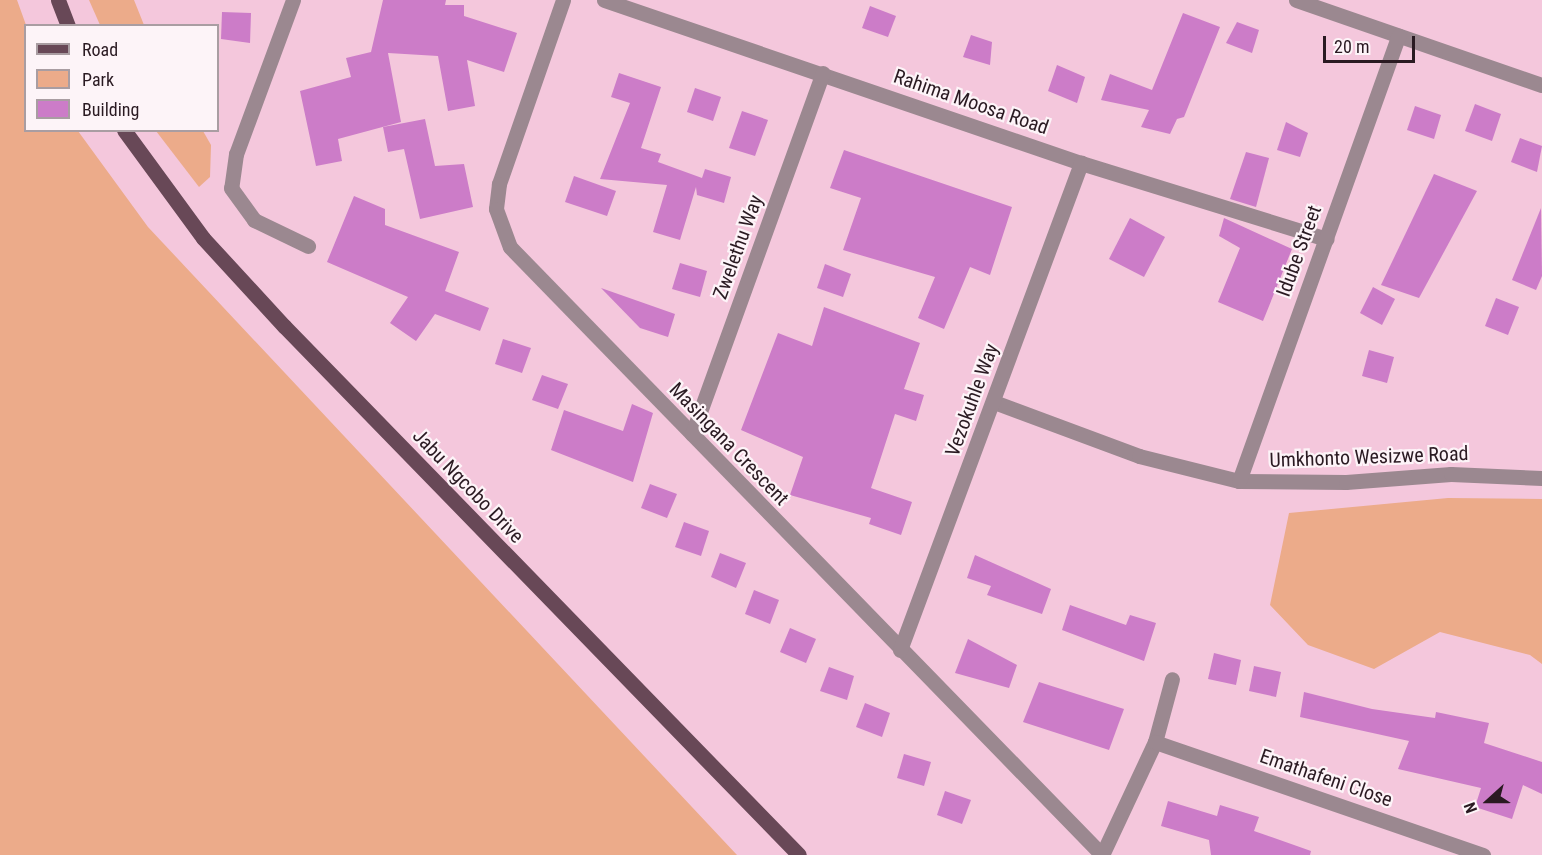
<!DOCTYPE html>
<html>
<head>
<meta charset="utf-8">
<style>
	body { margin:0 }
	#map { position:relative; width:1542px; height:855px; overflow:hidden; background:#f4c7dc; font-family:"Roboto Condensed",sans-serif }
	div>[style] { position:absolute }
	.green>* { inset:0; background:#ecab8a }
	.building>* { inset:0; background:#cc7cc8 }
	.minor>* { height:15px; margin:-7.5px; padding:0 7.5px; transform-origin:7.5px; border-radius:7.5px; background:#9b8890 }
	.major>* { height:15px; margin:-7.5px; padding:0 7.5px; transform-origin:7.5px; border-radius:7.5px; background:#684857 }
	span { translate:-50% -50%; white-space:nowrap; text-align:center; line-height:1.15; -webkit-text-stroke:4.5px #fdf4f8; paint-order:stroke }
	.street-label { font-size:20px; color:#2a1a22 }
	.legend { position:absolute; left:24px; top:24px; width:195px; height:108px; box-sizing:border-box; background:#fdf4f8; border:2px solid #a99da2; margin:0; padding:8px 10px; list-style:none; font-size:18px; color:#2a1a22 }
	.legend li { display:flex; align-items:center; gap:12px; height:30px }
	.legend b { width:30px; border:2px solid #a99da2 }
	.north { position:absolute; left:1458px; top:771px; width:60px; height:60px; -webkit-text-stroke:4px #fdf4f8; paint-order:stroke; rotate:249deg; font-size:16px; font-weight:700; line-height:24px; text-align:center; color:#2a1a22 }
	.north::after { content:''; display:block; margin:auto; width:21px; height:27px; background:#2a1a22; clip-path:polygon(50% 0,100% 100%,50% 72%,0 100%) }
	.scale { position:absolute; left:1323px; top:36px; width:92px; height:27px; box-sizing:border-box; border:3px solid #2a1a22; border-top:0; padding-left:8px; font-size:18px; line-height:21px; white-space:nowrap; color:#2a1a22; -webkit-text-stroke:4px #fdf4f8; paint-order:stroke }
</style>
</head>
<body>
<div id="map">
	<div class="green">
		<i style="clip-path:polygon(0 0,17px 0,26px 25px,26px 130px,78px 131px,148px 227px,737px 855px,0 855px)"></i>
		<i style="clip-path:polygon(89px 0,134px 0,144px 25px,100px 25px)"></i>
		<i style="clip-path:polygon(156px 131px,203px 131px,211px 145px,210px 177px,199px 187px)"></i>
		<i style="clip-path:polygon(1448px 498px,1542px 499px,1542px 664px,1530px 655px,1440px 632px,1374px 669px,1308px 645px,1270px 605px,1289px 513px)"></i>
	</div>
	<div class="building">
		<i style="clip-path:polygon(383px 0,446px 0,445px 5px,464px 5px,464px 16px,517px 33px,504px 72px,467px 60px,475px 106px,448px 111px,438px 56px,388px 53px,401px 122px,338px 139px,342px 161px,316px 166px,300px 91px,351px 77px,346px 58px,371px 52px)"></i>
		<i style="clip-path:polygon(870px 6px,896px 16px,888px 37px,862px 28px)"></i>
		<i style="clip-path:polygon(222px 12px,251px 13px,250px 43px,221px 39px)"></i>
		<i style="clip-path:polygon(1183px 13px,1220px 27px,1184px 117px,1177px 119px,1170px 134px,1141px 127px,1149px 110px,1101px 100px,1110px 74px,1152px 90px)"></i>
		<i style="clip-path:polygon(1237px 22px,1259px 30px,1252px 53px,1226px 43px)"></i>
		<i style="clip-path:polygon(971px 35px,992px 42px,990px 65px,963px 57px)"></i>
		<i style="clip-path:polygon(1057px 65px,1085px 77px,1077px 103px,1048px 91px)"></i>
		<i style="clip-path:polygon(619px 73px,661px 87px,641px 148px,661px 154px,658px 162px,702px 178px,705px 169px,731px 177px,724px 203px,697px 195px,696px 187px,680px 240px,653px 232px,667px 185px,600px 179px,630px 103px,611px 97px)"></i>
		<i style="clip-path:polygon(695px 88px,721px 97px,713px 121px,687px 112px)"></i>
		<i style="clip-path:polygon(1475px 104px,1501px 114px,1492px 141px,1465px 131px)"></i>
		<i style="clip-path:polygon(1415px 106px,1441px 115px,1434px 139px,1407px 130px)"></i>
		<i style="clip-path:polygon(742px 111px,768px 120px,755px 156px,729px 148px)"></i>
		<i style="clip-path:polygon(425px 119px,435px 166px,464px 164px,473px 207px,420px 219px,404px 149px,388px 152px,383px 127px)"></i>
		<i style="clip-path:polygon(1286px 122px,1308px 133px,1300px 157px,1277px 150px)"></i>
		<i style="clip-path:polygon(1520px 138px,1542px 146px,1537px 172px,1511px 162px)"></i>
		<i style="clip-path:polygon(844px 150px,1012px 207px,990px 275px,970px 267px,944px 329px,918px 318px,935px 277px,843px 250px,861px 198px,830px 188px)"></i>
		<i style="clip-path:polygon(1246px 152px,1269px 158px,1256px 207px,1230px 199px)"></i>
		<i style="clip-path:polygon(1434px 174px,1477px 191px,1419px 298px,1381px 285px)"></i>
		<i style="clip-path:polygon(574px 176px,616px 191px,607px 216px,565px 202px)"></i>
		<i style="clip-path:polygon(354px 196px,385px 209px,385px 225px,459px 252px,445px 291px,489px 308px,480px 331px,435px 314px,416px 341px,390px 323px,408px 297px,327px 262px)"></i>
		<i style="clip-path:polygon(1541px 208px,1542px 276px,1536px 290px,1512px 280px)"></i>
		<i style="clip-path:polygon(1130px 218px,1165px 237px,1144px 277px,1109px 259px)"></i>
		<i style="clip-path:polygon(1224px 218px,1292px 249px,1263px 321px,1218px 302px,1240px 248px,1219px 236px)"></i>
		<i style="clip-path:polygon(680px 263px,707px 271px,700px 297px,672px 289px)"></i>
		<i style="clip-path:polygon(825px 264px,851px 274px,843px 297px,817px 288px)"></i>
		<i style="clip-path:polygon(1373px 287px,1395px 299px,1382px 325px,1360px 313px)"></i>
		<i style="clip-path:polygon(601px 288px,675px 314px,668px 337px,640px 328px)"></i>
		<i style="clip-path:polygon(1496px 298px,1519px 307px,1508px 335px,1485px 326px)"></i>
		<i style="clip-path:polygon(824px 307px,920px 343px,904px 389px,924px 395px,916px 421px,895px 414px,871px 488px,912px 502px,901px 535px,869px 524px,871px 518px,790px 495px,803px 457px,741px 430px,778px 333px,812px 346px)"></i>
		<i style="clip-path:polygon(503px 339px,531px 348px,522px 373px,495px 364px)"></i>
		<i style="clip-path:polygon(1369px 350px,1394px 357px,1387px 383px,1362px 376px)"></i>
		<i style="clip-path:polygon(542px 375px,568px 384px,558px 409px,532px 400px)"></i>
		<i style="clip-path:polygon(632px 404px,653px 413px,633px 482px,551px 450px,564px 410px,623px 431px)"></i>
		<i style="clip-path:polygon(650px 484px,677px 494px,667px 518px,641px 508px)"></i>
		<i style="clip-path:polygon(684px 522px,709px 531px,701px 556px,675px 547px)"></i>
		<i style="clip-path:polygon(720px 553px,746px 563px,736px 588px,711px 577px)"></i>
		<i style="clip-path:polygon(975px 555px,1051px 589px,1042px 614px,987px 595px,991px 586px,967px 578px)"></i>
		<i style="clip-path:polygon(754px 590px,779px 600px,770px 624px,745px 614px)"></i>
		<i style="clip-path:polygon(1070px 605px,1126px 625px,1130px 615px,1156px 623px,1144px 661px,1062px 630px)"></i>
		<i style="clip-path:polygon(790px 628px,816px 639px,806px 663px,780px 652px)"></i>
		<i style="clip-path:polygon(968px 639px,1017px 665px,1009px 688px,955px 673px)"></i>
		<i style="clip-path:polygon(1214px 653px,1241px 660px,1236px 685px,1208px 679px)"></i>
		<i style="clip-path:polygon(1254px 666px,1281px 672px,1276px 697px,1249px 691px)"></i>
		<i style="clip-path:polygon(829px 667px,854px 676px,847px 700px,820px 691px)"></i>
		<i style="clip-path:polygon(1039px 682px,1124px 709px,1109px 750px,1023px 722px)"></i>
		<i style="clip-path:polygon(1304px 692px,1372px 709px,1435px 718px,1436px 712px,1489px 723px,1484px 743px,1542px 762px,1542px 794px,1523px 785px,1512px 819px,1475px 807px,1481px 788px,1398px 769px,1409px 741px,1300px 717px)"></i>
		<i style="clip-path:polygon(865px 703px,890px 713px,882px 737px,856px 727px)"></i>
		<i style="clip-path:polygon(904px 754px,931px 762px,924px 786px,897px 778px)"></i>
		<i style="clip-path:polygon(945px 791px,971px 800px,962px 824px,937px 815px)"></i>
		<i style="clip-path:polygon(1168px 801px,1217px 816px,1220px 805px,1259px 817px,1254px 831px,1311px 851px,1310px 855px,1211px 855px,1209px 840px,1161px 826px)"></i>
	</div>
	<div class="minor">
		<i style="left:293px;top:0;width:164px;rotate:110.3deg"></i>
		<i style="left:236px;top:154px;width:34px;rotate:98deg"></i>
		<i style="left:231px;top:188px;width:39px;rotate:54deg"></i>
		<i style="left:254px;top:220px;width:60px;rotate:25.7deg"></i>
		<i style="left:563px;top:0;width:195px;rotate:109.2deg"></i>
		<i style="left:499px;top:184px;width:25px;rotate:97deg"></i>
		<i style="left:496px;top:209px;width:40px;rotate:69.8deg"></i>
		<i style="left:510px;top:247px;width:849px;rotate:45.76deg"></i>
		<i style="left:604px;top:0;width:504px;rotate:18.87deg"></i>
		<i style="left:1081px;top:163px;width:257px;rotate:17.2deg"></i>
		<i style="left:1296px;top:0;width:260px;rotate:19.1deg"></i>
		<i style="left:994px;top:402px;width:155px;rotate:20.4deg"></i>
		<i style="left:1139px;top:456px;width:103px;rotate:14deg"></i>
		<i style="left:1239px;top:481px;width:107px;rotate:0.5deg"></i>
		<i style="left:1346px;top:482px;width:105px;rotate:-4.4deg"></i>
		<i style="left:1451px;top:474px;width:91px;rotate:2.5deg"></i>
		<i style="left:692px;top:434px;width:384px;rotate:-70.1deg"></i>
		<i style="left:1239px;top:481px;width:473px;rotate:-70.3deg"></i>
		<i style="left:900px;top:650px;width:520px;rotate:-69.61deg"></i>
		<i style="left:1155px;top:742px;width:65px;rotate:-74.9deg"></i>
		<i style="left:1102px;top:855px;width:125px;rotate:-64.9deg"></i>
		<i style="left:1155px;top:742px;width:347px;rotate:19deg"></i>
	</div>
	<div class="major">
		<i style="left:58px;top:0;width:28px;rotate:69deg"></i>
		<i style="left:124px;top:130px;width:134px;rotate:53.8deg"></i>
		<i style="left:203px;top:238px;width:120px;rotate:47.4deg"></i>
		<i style="left:284px;top:326px;width:738px;rotate:45.77deg"></i>
	</div>
	<div class="street-label">
		<span style="left:971px;top:102px;rotate:19deg">Rahima Moosa Road</span>
		<span style="left:738px;top:247px;rotate:-70deg">Zwelethu Way</span>
		<span style="left:1299px;top:251px;rotate:-70deg">Idube Street</span>
		<span style="left:972px;top:400px;rotate:-70deg">Vezokuhle Way</span>
		<span style="left:729px;top:444px;rotate:46deg">Masingana Crescent</span>
		<span style="left:1369px;top:457px;rotate:-2deg">Umkhonto Wesizwe Road</span>
		<span style="left:468px;top:486px;rotate:46deg">Jabu Ngcobo Drive</span>
		<span style="left:1326px;top:778px;rotate:19deg">Emathafeni Close</span>
	</div>
	<ul class="legend">
	<li><b style="height:8px;background:#684857"></b>Road</li>
	<li><b style="height:16px;background:#ecab8a"></b>Park</li>
	<li><b style="height:16px;background:#cc7cc8"></b>Building</li>
	</ul>
	<div class="north">N</div>
	<div class="scale">20 m</div>
</div>
</body>
</html>
